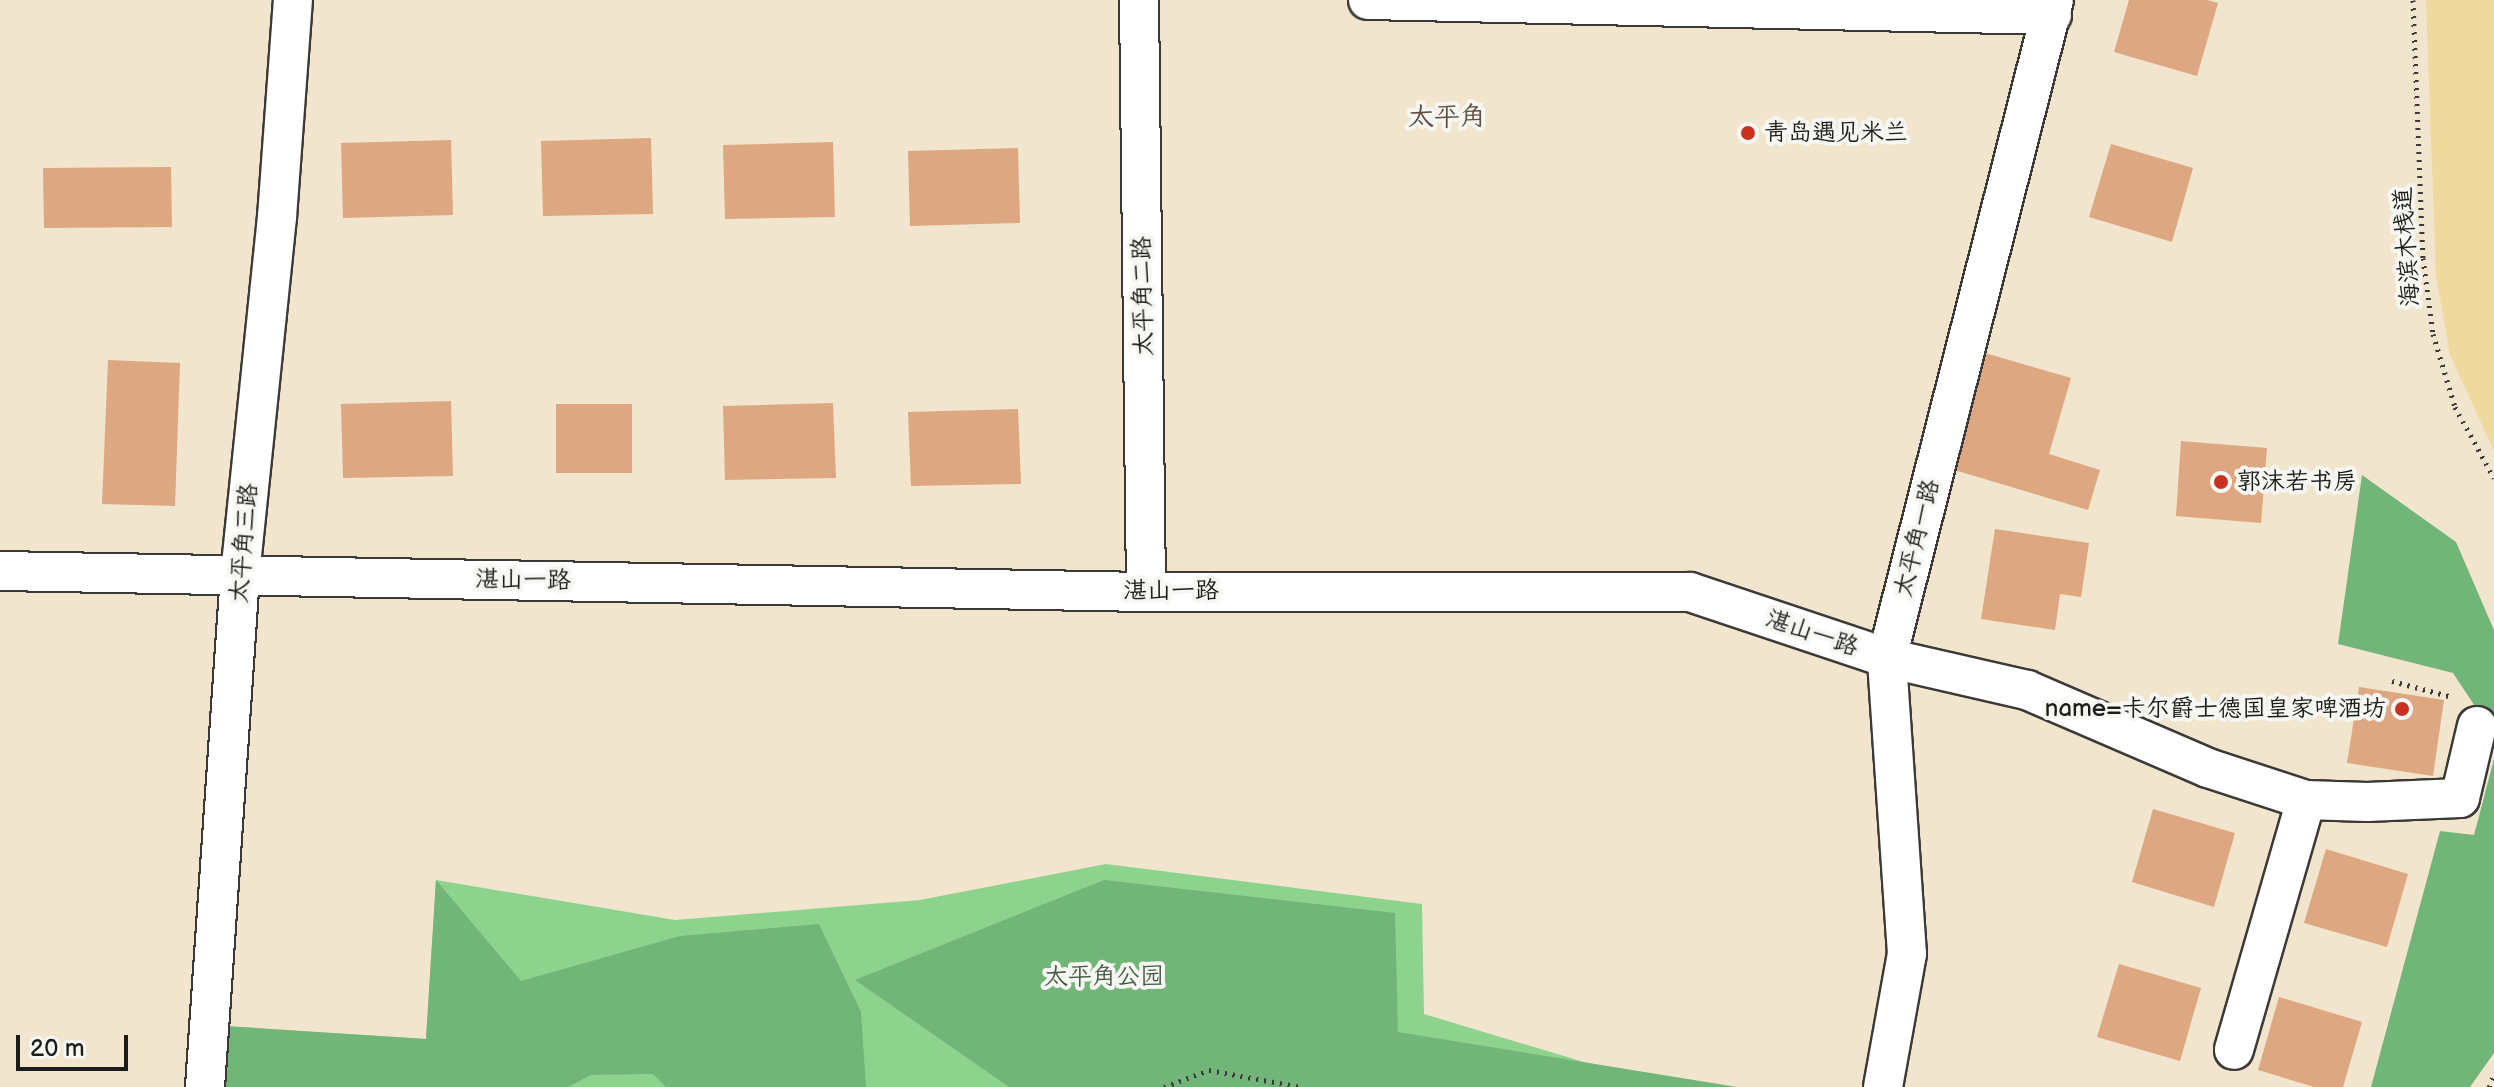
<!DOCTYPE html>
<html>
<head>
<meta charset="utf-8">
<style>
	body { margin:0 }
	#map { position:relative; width:2494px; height:1087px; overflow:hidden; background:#f1e5cd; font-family:"Balsamiq Sans","LXGW WenKai TC",sans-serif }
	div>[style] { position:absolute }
	.green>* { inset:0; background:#8ed38d }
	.forest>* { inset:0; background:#72b578 }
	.sand>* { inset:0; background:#eeda9e }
	.building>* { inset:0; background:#dca781 }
	.path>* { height:5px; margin-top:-2.5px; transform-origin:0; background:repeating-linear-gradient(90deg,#3c3a37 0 2px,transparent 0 8px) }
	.roads { filter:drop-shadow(2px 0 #3c3a37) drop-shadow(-2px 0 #3c3a37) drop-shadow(0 2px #3c3a37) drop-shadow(0 -2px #3c3a37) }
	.minor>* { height:38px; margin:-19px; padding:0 19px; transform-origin:19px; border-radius:19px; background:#fff }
	.dots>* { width:22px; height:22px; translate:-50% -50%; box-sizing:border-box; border:4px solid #f6f6f2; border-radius:50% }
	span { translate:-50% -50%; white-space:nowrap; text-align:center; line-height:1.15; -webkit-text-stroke:8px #f6f6f2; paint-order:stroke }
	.poi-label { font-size:24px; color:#1c1c1c }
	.left { translate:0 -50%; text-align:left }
	.right { translate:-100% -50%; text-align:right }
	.street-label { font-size:24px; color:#1c1c1c }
	.park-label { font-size:24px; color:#445c44 }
	.neighbourhood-label { font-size:26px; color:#5f4d3f }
	.scale { position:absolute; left:16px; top:1035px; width:112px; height:36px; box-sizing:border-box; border:4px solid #1c1c1c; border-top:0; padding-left:10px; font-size:24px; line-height:28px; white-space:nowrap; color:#1c1c1c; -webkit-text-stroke:6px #f6f6f2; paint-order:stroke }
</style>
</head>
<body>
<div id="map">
	<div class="green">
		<i style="clip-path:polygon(1106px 864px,1422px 904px,1424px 1014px,1667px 1087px,222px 1087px,225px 1026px,426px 1039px,436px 880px,675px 920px,920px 900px)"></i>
	</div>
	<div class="forest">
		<i style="clip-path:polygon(2362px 475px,2456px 542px,2494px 630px,2494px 735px,2453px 673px,2338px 644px)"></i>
		<i style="clip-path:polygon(2494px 759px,2494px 1053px,2470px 1087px,2371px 1087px,2440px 831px,2474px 835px)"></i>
		<i style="clip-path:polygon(436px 880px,521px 981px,680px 936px,819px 924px,861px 1012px,866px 1087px,666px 1087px,653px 1074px,591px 1075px,568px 1087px,222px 1087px,225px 1026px,426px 1039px)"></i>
		<i style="clip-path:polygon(1104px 880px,1395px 913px,1398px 1032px,1737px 1087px,1009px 1087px,855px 980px)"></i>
	</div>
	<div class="sand">
		<i style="clip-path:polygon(2426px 0,2494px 0,2494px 451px,2450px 355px,2436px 276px)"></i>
	</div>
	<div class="building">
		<i style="clip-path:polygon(2129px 0,2207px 0,2218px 3px,2197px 76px,2114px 52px)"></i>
		<i style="clip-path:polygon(651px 138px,653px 214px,543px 216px,541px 141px)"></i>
		<i style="clip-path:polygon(451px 140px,453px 215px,343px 218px,341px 143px)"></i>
		<i style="clip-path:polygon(833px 142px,835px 217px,725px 219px,723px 145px)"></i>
		<i style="clip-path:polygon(2111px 144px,2193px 168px,2172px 242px,2089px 217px)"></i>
		<i style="clip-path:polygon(1018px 148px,1020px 223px,910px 226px,908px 151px)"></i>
		<i style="clip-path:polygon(171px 167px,172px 227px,44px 228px,43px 168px)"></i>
		<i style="clip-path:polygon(1985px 353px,2071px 378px,2049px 454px,2100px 470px,2088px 510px,1951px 469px)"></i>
		<i style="clip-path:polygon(108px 360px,180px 363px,175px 506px,102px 504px)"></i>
		<i style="clip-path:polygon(451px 401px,453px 476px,343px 478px,341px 404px)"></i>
		<i style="clip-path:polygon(833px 403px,836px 478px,725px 480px,723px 406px)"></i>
		<i style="clip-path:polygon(556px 404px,632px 404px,632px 473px,556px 473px)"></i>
		<i style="clip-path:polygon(1018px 409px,1021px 484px,911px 486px,908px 412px)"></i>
		<i style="clip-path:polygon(2181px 441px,2267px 448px,2261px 523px,2176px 516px)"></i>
		<i style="clip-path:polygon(1995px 529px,2089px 543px,2081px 597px,2060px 594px,2055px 630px,1981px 619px)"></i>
		<i style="clip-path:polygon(2359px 687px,2444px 700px,2433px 776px,2347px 763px)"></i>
		<i style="clip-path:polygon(2153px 809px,2235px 833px,2214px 907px,2132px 882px)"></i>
		<i style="clip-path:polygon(2326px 849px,2408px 874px,2387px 947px,2304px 923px)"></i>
		<i style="clip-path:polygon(2119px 964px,2201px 988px,2180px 1061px,2097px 1037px)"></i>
		<i style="clip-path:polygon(2279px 997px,2362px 1022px,2343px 1087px,2314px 1087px,2258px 1070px)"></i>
	</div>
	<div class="path">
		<i style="left:2413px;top:0;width:258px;rotate:87.8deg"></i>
		<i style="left:2423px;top:258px;width:77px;rotate:82.5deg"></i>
		<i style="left:2433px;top:334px;width:76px;rotate:73.2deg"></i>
		<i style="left:2455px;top:407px;width:81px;rotate:61.2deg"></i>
		<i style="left:2392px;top:681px;width:63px;rotate:14.7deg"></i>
		<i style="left:1164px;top:1087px;width:48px;rotate:-20.7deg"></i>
		<i style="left:1209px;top:1070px;width:94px;rotate:10.5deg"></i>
		<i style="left:2489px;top:1087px;width:13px;rotate:-67deg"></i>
	</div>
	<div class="roads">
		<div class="minor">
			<i style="left:1139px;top:0;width:592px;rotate:89.32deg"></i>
			<i style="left:1368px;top:0;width:684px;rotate:1.26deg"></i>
			<i style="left:0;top:571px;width:1146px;rotate:1.05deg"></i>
			<i style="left:1146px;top:592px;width:544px"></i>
			<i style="left:1690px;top:592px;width:208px;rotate:18.5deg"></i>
			<i style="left:1887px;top:658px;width:144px;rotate:12.9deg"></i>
			<i style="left:2027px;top:690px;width:197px;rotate:23.3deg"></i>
			<i style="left:2208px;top:768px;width:103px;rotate:18.1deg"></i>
			<i style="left:2306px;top:800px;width:260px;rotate:106.1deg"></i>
			<i style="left:2306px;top:800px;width:61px;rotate:1.9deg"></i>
			<i style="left:2367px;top:802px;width:93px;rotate:-2.5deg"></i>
			<i style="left:2460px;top:798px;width:74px;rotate:-76.7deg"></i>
			<i style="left:205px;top:1087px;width:513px;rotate:-86.09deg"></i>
			<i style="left:240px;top:575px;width:360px;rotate:-84.1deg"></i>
			<i style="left:277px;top:217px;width:218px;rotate:-85.8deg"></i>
			<i style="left:1883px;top:1087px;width:135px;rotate:-79.8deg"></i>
			<i style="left:1907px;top:954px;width:297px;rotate:-93.9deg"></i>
			<i style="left:1887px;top:658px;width:679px;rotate:-75.76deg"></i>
		</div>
	</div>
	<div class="dots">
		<i style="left:1748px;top:133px;background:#c8321e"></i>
		<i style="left:2221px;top:482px;background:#c8321e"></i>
		<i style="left:2402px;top:709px;background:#c8321e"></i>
	</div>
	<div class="poi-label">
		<span class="left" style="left:1764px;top:133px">青岛遇见米兰</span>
		<span class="left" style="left:2237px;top:482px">郭沫若书房</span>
		<span class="right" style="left:2386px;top:709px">name=卡尔爵士德国皇家啤酒坊</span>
	</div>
	<div class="street-label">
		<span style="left:2407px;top:247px;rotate:-94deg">海滨木栈道</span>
		<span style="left:1143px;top:296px;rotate:-91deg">太平角二路</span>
		<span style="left:1917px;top:538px;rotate:-76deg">太平角一路</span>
		<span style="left:244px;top:543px;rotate:-85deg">太平角三路</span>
		<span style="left:523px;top:580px;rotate:1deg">湛山一路</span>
		<span style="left:1171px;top:591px">湛山一路</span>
		<span style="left:1812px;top:633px;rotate:19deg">湛山一路</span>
	</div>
	<div class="park-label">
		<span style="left:1104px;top:977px">太平角公园</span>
	</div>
	<div class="neighbourhood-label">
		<span style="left:1447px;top:118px">太平角</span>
	</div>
	<div class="scale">20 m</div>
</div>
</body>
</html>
